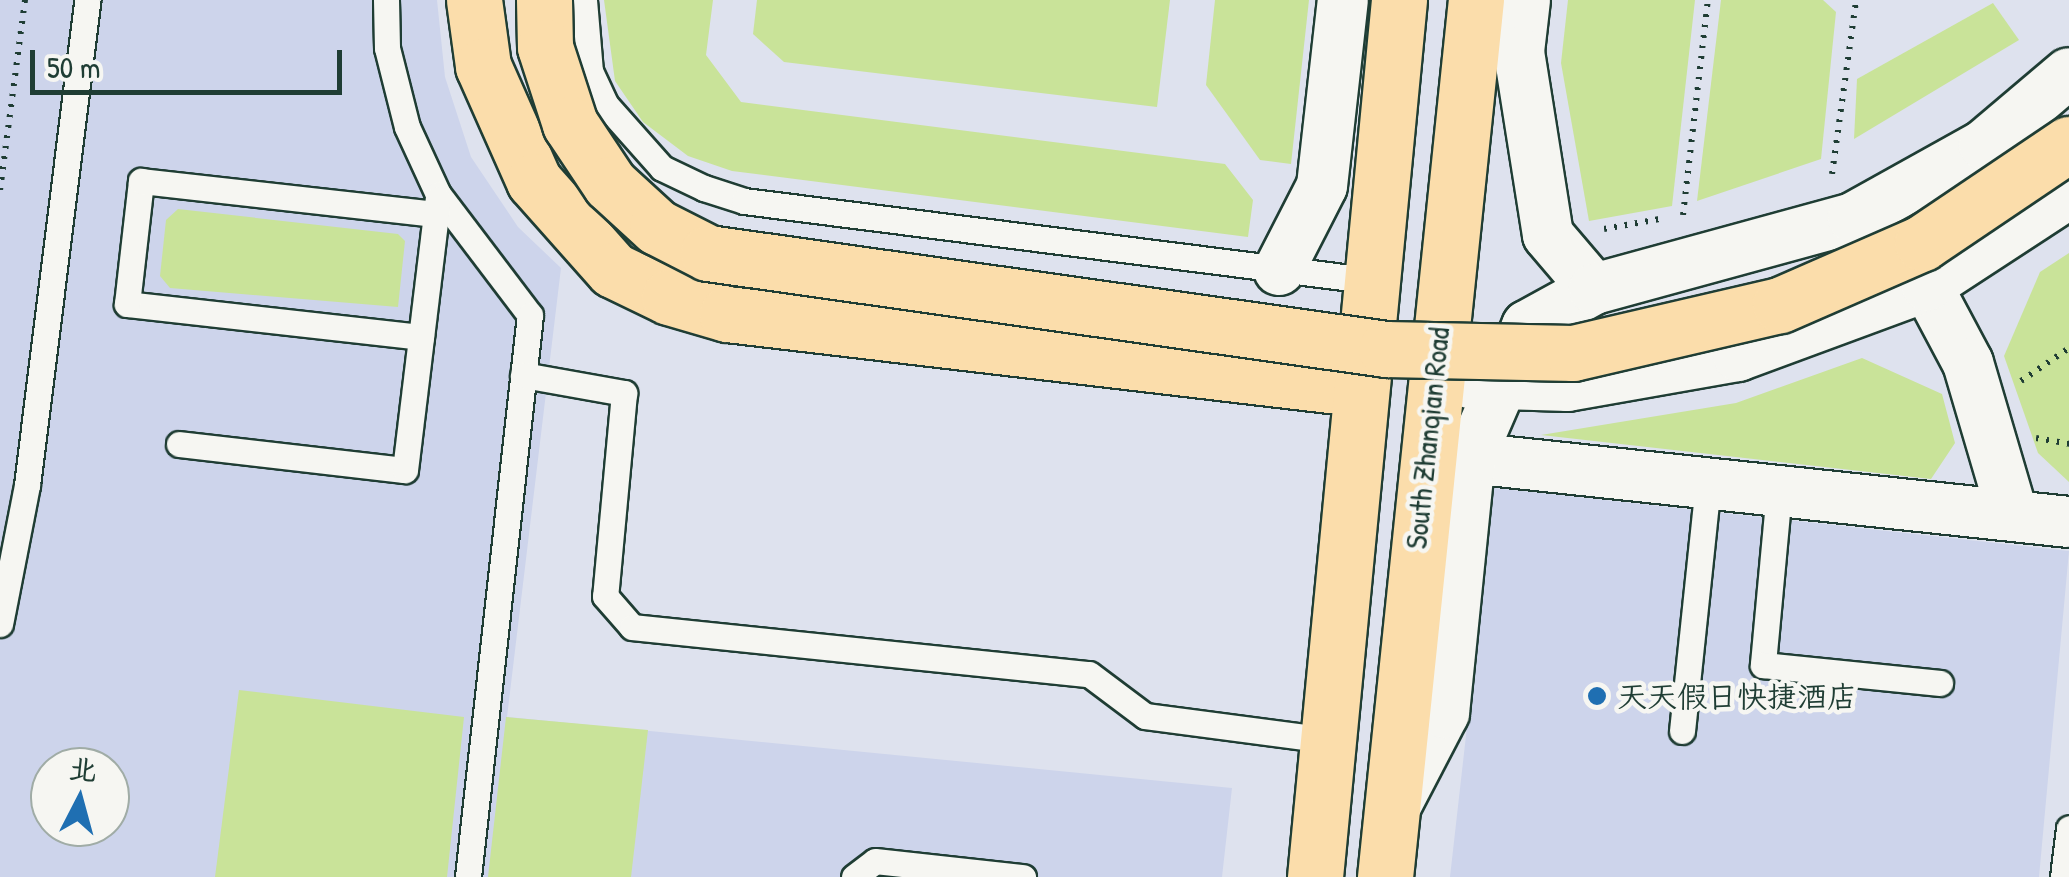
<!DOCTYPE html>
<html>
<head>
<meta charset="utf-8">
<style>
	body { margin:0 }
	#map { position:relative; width:2069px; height:877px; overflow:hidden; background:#dee2ee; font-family:"Patrick Hand","LXGW WenKai TC",sans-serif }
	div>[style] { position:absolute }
	.built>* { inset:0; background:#cdd4eb }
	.green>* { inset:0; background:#c9e399 }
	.path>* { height:6px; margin-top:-3px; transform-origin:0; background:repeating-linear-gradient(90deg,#1f3d34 0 2.5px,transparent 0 10.5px) }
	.roads { filter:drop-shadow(2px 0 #1f3d34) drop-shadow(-2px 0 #1f3d34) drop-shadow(0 2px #1f3d34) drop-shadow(0 -2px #1f3d34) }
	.lane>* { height:25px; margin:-12.5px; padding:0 12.5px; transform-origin:12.5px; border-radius:12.5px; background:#f6f6f2 }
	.street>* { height:50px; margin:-25px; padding:0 25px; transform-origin:25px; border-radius:25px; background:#f6f6f2 }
	.primary>* { height:55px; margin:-27.5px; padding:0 27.5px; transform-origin:27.5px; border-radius:27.5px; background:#fbddab }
	.bridges { filter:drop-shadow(2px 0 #1f3d34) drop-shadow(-2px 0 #1f3d34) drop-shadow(0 2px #1f3d34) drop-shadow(0 -2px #1f3d34) }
	.primary-bridge>* { height:55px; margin:-27.5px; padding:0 27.5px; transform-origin:27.5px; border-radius:27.5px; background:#fbddab }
	.dots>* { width:28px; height:28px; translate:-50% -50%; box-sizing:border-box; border:5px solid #f6f6f2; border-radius:50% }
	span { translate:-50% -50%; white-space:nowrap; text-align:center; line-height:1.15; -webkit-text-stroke:9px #f6f6f2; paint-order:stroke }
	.street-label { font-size:30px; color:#1f3d34 }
	.poi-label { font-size:30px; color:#1f3d34 }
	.left { translate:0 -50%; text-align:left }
	.north { position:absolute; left:30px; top:747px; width:100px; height:100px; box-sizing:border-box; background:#f6f6f2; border:2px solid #a0aca6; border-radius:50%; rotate:6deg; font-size:28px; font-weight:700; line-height:40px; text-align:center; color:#1f3d34 }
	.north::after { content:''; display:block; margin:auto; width:35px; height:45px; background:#1f6fb2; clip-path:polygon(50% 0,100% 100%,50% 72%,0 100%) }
	.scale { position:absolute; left:30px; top:50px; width:312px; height:45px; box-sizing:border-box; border:5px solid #1f3d34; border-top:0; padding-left:12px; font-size:30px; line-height:35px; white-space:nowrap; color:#1f3d34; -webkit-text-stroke:8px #f6f6f2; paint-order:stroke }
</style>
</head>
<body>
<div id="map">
	<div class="built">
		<i style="clip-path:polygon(evenodd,0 0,437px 0,445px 77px,471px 157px,518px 227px,561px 268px,507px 717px,1232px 788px,1222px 877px,0 877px,0 0,50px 767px,110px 767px,110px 827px,50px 827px,50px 767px)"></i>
		<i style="clip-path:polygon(1494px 488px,2069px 551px,2039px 877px,1450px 877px)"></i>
	</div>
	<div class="green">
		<i style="clip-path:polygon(604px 0,713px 0,706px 55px,741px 102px,1225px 164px,1253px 200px,1248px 237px,732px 171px,688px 156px,643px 122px,615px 81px)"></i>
		<i style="clip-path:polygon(757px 0,1170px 0,1157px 107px,784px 62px,753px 34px)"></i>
		<i style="clip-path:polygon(1215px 0,1309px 0,1291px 164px,1260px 160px,1206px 85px)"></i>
		<i style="clip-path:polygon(1568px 0,1695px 0,1672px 206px,1589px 221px,1561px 63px)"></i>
		<i style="clip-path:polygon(1721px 0,1823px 0,1836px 12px,1821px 159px,1697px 201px)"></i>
		<i style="clip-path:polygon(1993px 3px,2019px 40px,1854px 139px,1857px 79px)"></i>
		<i style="clip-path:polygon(178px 209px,398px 234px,405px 241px,398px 307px,170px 288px,160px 276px,166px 220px)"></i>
		<i style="clip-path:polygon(2069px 253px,2069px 482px,2038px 453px,2004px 356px,2040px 272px)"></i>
		<i style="clip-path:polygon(1862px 358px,1942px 394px,1955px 443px,1931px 479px,1541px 435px,1736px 403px)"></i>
		<i style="clip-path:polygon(239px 690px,464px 717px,447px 877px,215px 877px)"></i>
		<i style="clip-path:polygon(506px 717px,648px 730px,631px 877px,488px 877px)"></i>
	</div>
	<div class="path">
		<i style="left:1832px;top:174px;width:176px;rotate:-82.1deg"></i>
		<i style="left:0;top:190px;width:192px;rotate:-82.5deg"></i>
		<i style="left:1683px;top:215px;width:216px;rotate:-83.4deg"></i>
		<i style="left:1604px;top:229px;width:62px;rotate:-10.2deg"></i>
		<i style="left:2021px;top:381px;width:58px;rotate:-34.5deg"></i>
		<i style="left:2036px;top:438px;width:34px;rotate:10deg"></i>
	</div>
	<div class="roads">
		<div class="lane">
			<i style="left:386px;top:0;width:48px;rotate:88.8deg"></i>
			<i style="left:387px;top:48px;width:81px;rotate:75.8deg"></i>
			<i style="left:407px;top:127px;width:74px;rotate:65.2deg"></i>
			<i style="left:438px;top:194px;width:152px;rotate:52.8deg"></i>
			<i style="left:530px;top:315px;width:565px;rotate:96.3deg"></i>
			<i style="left:584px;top:0;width:71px;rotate:85.2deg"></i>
			<i style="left:590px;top:71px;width:38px;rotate:65deg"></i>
			<i style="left:606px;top:105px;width:84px;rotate:48.4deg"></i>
			<i style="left:662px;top:168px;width:47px;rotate:25.5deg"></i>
			<i style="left:704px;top:188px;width:42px;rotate:18deg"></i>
			<i style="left:744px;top:201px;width:628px;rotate:7.23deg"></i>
			<i style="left:421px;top:337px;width:296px;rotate:-173.6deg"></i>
			<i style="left:127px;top:304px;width:124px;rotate:-83.5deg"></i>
			<i style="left:141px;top:181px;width:297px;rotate:6.4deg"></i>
			<i style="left:523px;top:375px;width:103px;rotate:10.1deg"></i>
			<i style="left:624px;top:393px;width:204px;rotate:95.3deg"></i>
			<i style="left:605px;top:596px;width:41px;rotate:48.9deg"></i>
			<i style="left:632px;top:627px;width:459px;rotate:5.9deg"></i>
			<i style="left:1089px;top:674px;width:70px;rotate:36.9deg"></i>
			<i style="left:1145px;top:716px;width:184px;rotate:7.5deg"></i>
			<i style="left:179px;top:444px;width:227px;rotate:6.6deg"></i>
			<i style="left:405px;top:470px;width:273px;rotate:-83.1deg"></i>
			<i style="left:1779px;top:491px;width:175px;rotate:95.3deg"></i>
			<i style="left:1763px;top:665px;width:178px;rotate:5.8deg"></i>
			<i style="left:0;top:624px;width:142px;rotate:-79deg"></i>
			<i style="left:27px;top:485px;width:489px;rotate:-82.9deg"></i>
			<i style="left:1682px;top:731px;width:249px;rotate:-84deg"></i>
			<i style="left:854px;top:877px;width:26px;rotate:-37deg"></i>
			<i style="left:875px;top:861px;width:149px;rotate:6.2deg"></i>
			<i style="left:2063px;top:877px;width:49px;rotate:-83deg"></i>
		</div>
		<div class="street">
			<i style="left:1525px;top:0;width:52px;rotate:96.6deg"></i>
			<i style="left:1519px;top:52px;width:185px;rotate:81deg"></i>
			<i style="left:1548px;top:235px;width:71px;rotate:49.6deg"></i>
			<i style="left:1279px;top:270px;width:94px;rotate:-62.9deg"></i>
			<i style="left:1322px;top:186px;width:187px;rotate:-83.6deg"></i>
			<i style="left:1927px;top:286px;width:87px;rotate:62deg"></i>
			<i style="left:1968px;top:363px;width:159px;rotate:73.6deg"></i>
			<i style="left:1469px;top:383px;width:99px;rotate:1.7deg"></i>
			<i style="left:1568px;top:386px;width:173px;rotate:-10deg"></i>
			<i style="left:1738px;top:356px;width:202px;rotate:-20.3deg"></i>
			<i style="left:1927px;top:286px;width:170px;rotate:-33.2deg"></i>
			<i style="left:1470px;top:458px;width:602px;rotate:6.1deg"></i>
			<i style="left:1394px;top:809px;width:108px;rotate:-62.5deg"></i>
			<i style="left:1444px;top:713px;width:256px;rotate:-84.2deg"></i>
			<i style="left:1470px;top:458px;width:144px;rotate:-66.6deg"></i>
			<i style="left:1527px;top:326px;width:77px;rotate:-28.9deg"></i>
			<i style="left:1594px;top:289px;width:269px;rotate:-15.3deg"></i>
			<i style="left:1853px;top:218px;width:150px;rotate:-29.1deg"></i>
			<i style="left:1984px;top:145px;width:111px;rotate:-40.3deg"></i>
		</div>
		<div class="primary">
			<i style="left:474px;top:0;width:67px;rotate:82.2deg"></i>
			<i style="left:483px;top:66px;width:126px;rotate:66.1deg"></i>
			<i style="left:534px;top:181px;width:119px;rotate:48.4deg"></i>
			<i style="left:613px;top:270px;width:62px;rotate:25.7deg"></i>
			<i style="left:669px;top:297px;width:60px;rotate:16.3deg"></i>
			<i style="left:727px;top:314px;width:632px;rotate:6.72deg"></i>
			<i style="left:1315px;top:877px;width:881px;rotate:-84.53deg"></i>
			<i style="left:1385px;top:877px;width:882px;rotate:-84.08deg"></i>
		</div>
	</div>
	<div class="bridges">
		<div class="primary-bridge">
			<i style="left:544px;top:0;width:47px;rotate:88.8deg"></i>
			<i style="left:545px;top:47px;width:81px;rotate:72deg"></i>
			<i style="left:570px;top:124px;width:72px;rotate:56.3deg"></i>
			<i style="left:610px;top:184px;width:64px;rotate:42.5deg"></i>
			<i style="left:657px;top:227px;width:57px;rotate:27deg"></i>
			<i style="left:708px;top:253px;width:685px;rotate:8.06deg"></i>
			<i style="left:1386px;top:349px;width:187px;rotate:1.2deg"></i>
			<i style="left:1573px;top:353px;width:212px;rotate:-13.1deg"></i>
			<i style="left:1780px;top:305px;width:155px;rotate:-23.6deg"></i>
			<i style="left:1922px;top:243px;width:177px;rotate:-34deg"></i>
		</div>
	</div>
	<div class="dots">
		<i style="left:1597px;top:696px;background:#1f6fb2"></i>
	</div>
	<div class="street-label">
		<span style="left:1427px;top:438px;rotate:-84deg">South Zhanqian Road</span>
	</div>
	<div class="poi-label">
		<span class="left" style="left:1617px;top:696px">天天假日快捷酒店</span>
	</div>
	<div class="north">北</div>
	<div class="scale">50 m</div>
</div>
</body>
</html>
